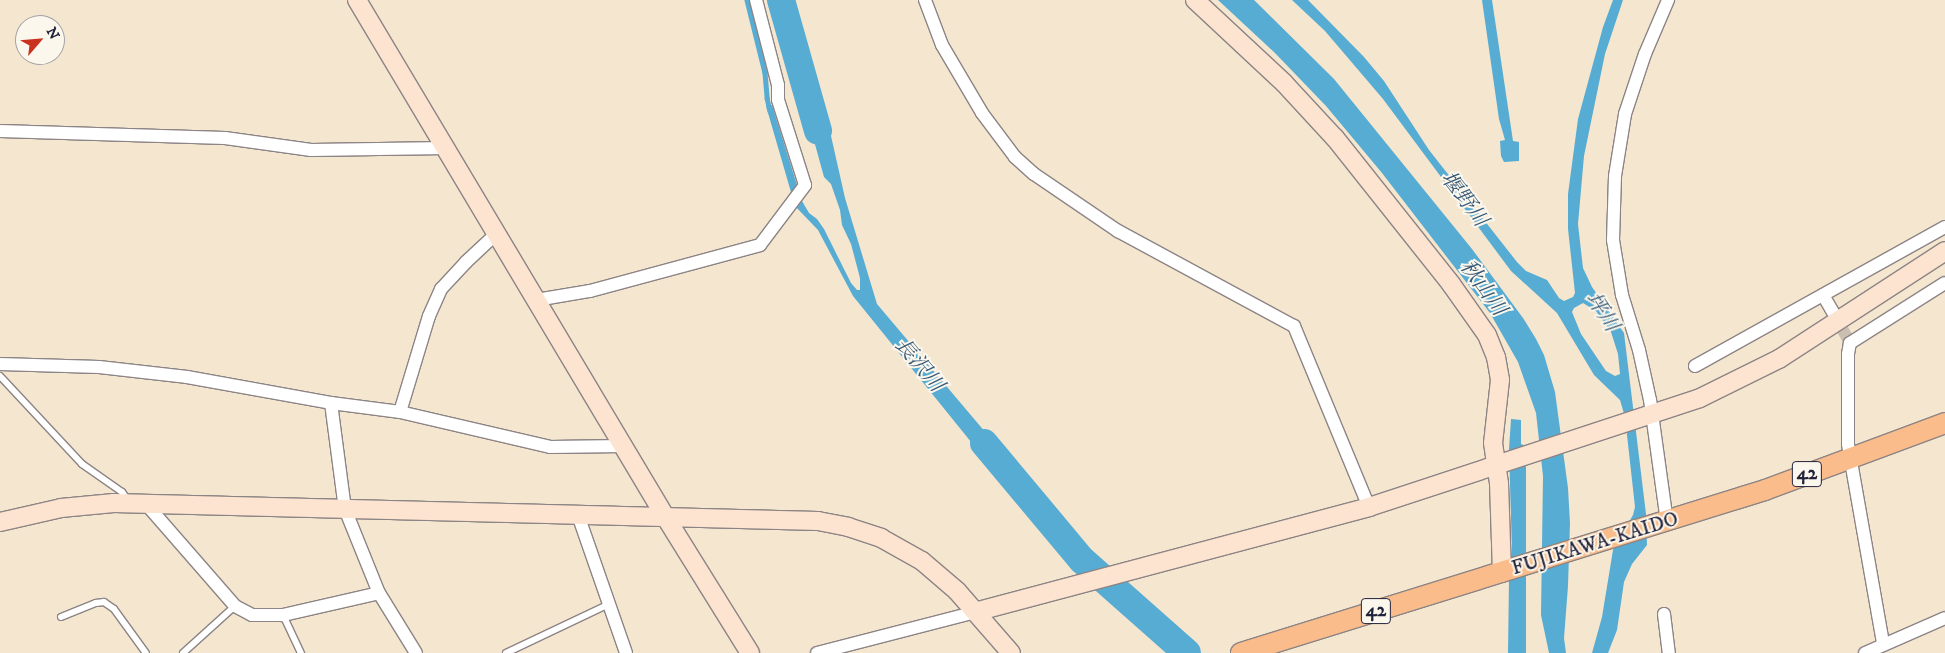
<!DOCTYPE html>
<html>
<head>
<meta charset="utf-8">
<style>
	body { margin:0 }
	#map { position:relative; width:1945px; height:653px; overflow:hidden; background:#f5e6cf; font-family:"IM FELL DW Pica","Noto Serif JP",serif }
	div>[style] { position:absolute }
	.water>* { inset:0; background:#56acd3 }
	.stream>* { height:4.5px; margin:-2.25px; padding:0 2.25px; transform-origin:2.25px; border-radius:2.25px; background:#56acd3 }
	.river>* { height:28px; margin:-14px; padding:0 14px; transform-origin:14px; border-radius:14px; background:#56acd3 }
	.street-tunnel>* { height:12px; margin-top:-6px; transform-origin:0; background:repeating-linear-gradient(90deg,#cbbfb1 0 12px,transparent 0 18px) }
	.roads { filter:drop-shadow(1px 0 #8c8485) drop-shadow(-1px 0 #8c8485) drop-shadow(0 1px #8c8485) drop-shadow(0 -1px #8c8485) }
	.lane>* { height:6px; margin:-3px; padding:0 3px; transform-origin:3px; border-radius:3px; background:#fff }
	.street>* { height:12px; margin:-6px; padding:0 6px; transform-origin:6px; border-radius:6px; background:#fff }
	.secondary>* { height:18px; margin:-9px; padding:0 9px; transform-origin:9px; border-radius:9px; background:#fde4d0 }
	.primary>* { height:20px; margin:-10px; padding:0 10px; transform-origin:10px; border-radius:10px; background:#f9bc8a }
	span { translate:-50% -50%; white-space:nowrap; text-align:center; line-height:1.15; -webkit-text-stroke:4px #fbf7ec; paint-order:stroke }
	.shield-label span { padding:1px 4px; background:#fbf7ec; border:1px solid; border-radius:4px; -webkit-text-stroke-width:0 }
	.shield-label { font-size:19px; color:#22223b; font-weight:700 }
	.street-label { font-size:20px; color:#22223b }
	.water-label { font-size:21px; color:#375978; font-style:italic }
	.north { position:absolute; left:15px; top:15px; width:50px; height:50px; box-sizing:border-box; background:#fbf7ec; border:1px solid #a4a2a5; border-radius:50%; rotate:63deg; font-size:14px; font-weight:700; line-height:20px; text-align:center; color:#22223b }
	.north::after { content:''; display:block; margin:auto; width:18px; height:22px; background:#c8321e; clip-path:polygon(50% 0,100% 100%,50% 72%,0 100%) }
</style>
</head>
<body>
<div id="map">
	<div class="water">
		<i style="clip-path:polygon(1218px 0,1254px 0,1334px 79px,1472px 249px,1523px 318px,1536px 339px,1544px 355px,1555px 392px,1568px 488px,1570px 523px,1568px 586px,1564px 638px,1566px 653px,1549px 653px,1541px 615px,1543px 476px,1536px 413px,1518px 362px,1490px 313px,1382px 173px,1326px 106px,1275px 53px)"></i>
		<i style="clip-path:polygon(evenodd,1292px 0,1308px 0,1364px 57px,1384px 81px,1429px 150px,1517px 262px,1526px 271px,1547px 280px,1559px 298px,1564px 301px,1573px 297px,1575px 293px,1568px 229px,1568px 194px,1578px 119px,1603px 27px,1613px 0,1623px 0,1605px 54px,1584px 156px,1578px 224px,1583px 268px,1592px 287px,1624px 333px,1646px 514px,1647px 545px,1632px 564px,1624px 582px,1617px 630px,1608px 653px,1592px 653px,1602px 617px,1613px 550px,1633px 515px,1635px 507px,1625px 417px,1620px 400px,1594px 375px,1557px 313px,1511px 271px,1383px 99px,1325px 31px,1292px 0,1583px 303px,1596px 311px,1611px 332px,1618px 354px,1620px 374px,1615px 376px,1606px 371px,1581px 334px,1572px 312px,1574px 308px,1583px 303px)"></i>
		<i style="clip-path:polygon(1482px 0,1492px 0,1513px 141px,1519px 142px,1519px 161px,1504px 162px,1501px 156px,1500px 141px,1505px 140px,1499px 119px)"></i>
		<i style="clip-path:polygon(812px 95px,822px 123px,829px 127px,845px 198px,877px 304px,1013px 465px,1001px 479px,853px 296px,818px 230px,795px 206px,766px 106px,772px 105px,802px 201px,809px 213px,817px 219px,824px 229px,851px 283px,857px 290px,860px 290px,860px 278px,851px 244px,842px 225px,840px 210px,831px 184px,824px 177px,802px 97px)"></i>
		<i style="clip-path:polygon(1511px 419px,1521px 420px,1521px 444px,1526px 446px,1526px 653px,1508px 653px,1509px 578px,1512px 552px,1509px 449px)"></i>
	</div>
	<div class="stream">
		<i style="left:747px;top:0;width:75px;rotate:76.1deg"></i>
		<i style="left:765px;top:73px;width:25px;rotate:85deg"></i>
		<i style="left:767px;top:98px;width:13px;rotate:77deg"></i>
	</div>
	<div class="river">
		<i style="left:781px;top:0;width:136px;rotate:74.2deg"></i>
		<i style="left:984px;top:443px;width:153px;rotate:50.1deg"></i>
		<i style="left:1082px;top:560px;width:140px;rotate:41.5deg"></i>
	</div>
	<div class="street-tunnel">
		<i style="left:1834px;top:314px;width:33px;rotate:61deg"></i>
	</div>
	<div class="roads">
		<div class="lane">
			<i style="left:0;top:376px;width:120px;rotate:47deg"></i>
			<i style="left:82px;top:464px;width:49px;rotate:35deg"></i>
			<i style="left:122px;top:492px;width:12px;rotate:55deg"></i>
			<i style="left:283px;top:615px;width:42px;rotate:64.7deg"></i>
			<i style="left:61px;top:617px;width:38px;rotate:-22deg"></i>
			<i style="left:96px;top:603px;width:8px;rotate:-7deg"></i>
			<i style="left:104px;top:602px;width:12px;rotate:35deg"></i>
			<i style="left:114px;top:609px;width:54px;rotate:54deg"></i>
			<i style="left:183px;top:653px;width:70px;rotate:-42.1deg"></i>
			<i style="left:506px;top:653px;width:114px;rotate:-25.4deg"></i>
		</div>
		<div class="street">
			<i style="left:925px;top:0;width:48px;rotate:69.3deg"></i>
			<i style="left:942px;top:45px;width:79px;rotate:59.5deg"></i>
			<i style="left:982px;top:113px;width:55px;rotate:53.1deg"></i>
			<i style="left:1015px;top:157px;width:25px;rotate:42deg"></i>
			<i style="left:1034px;top:174px;width:102px;rotate:34.2deg"></i>
			<i style="left:1118px;top:231px;width:200px;rotate:28.4deg"></i>
			<i style="left:1294px;top:326px;width:196px;rotate:67.5deg"></i>
			<i style="left:0;top:131px;width:225px;rotate:1.8deg"></i>
			<i style="left:225px;top:138px;width:87px;rotate:7.9deg"></i>
			<i style="left:311px;top:150px;width:135px;rotate:-0.8deg"></i>
			<i style="left:1823px;top:295px;width:20px;rotate:60deg"></i>
			<i style="left:536px;top:300px;width:55px;rotate:-9.5deg"></i>
			<i style="left:590px;top:291px;width:176px;rotate:-15.1deg"></i>
			<i style="left:760px;top:245px;width:75px;rotate:-53.1deg"></i>
			<i style="left:805px;top:185px;width:89px;rotate:-107.6deg"></i>
			<i style="left:778px;top:100px;width:15px;rotate:-90deg"></i>
			<i style="left:778px;top:85px;width:88px;rotate:-104.5deg"></i>
			<i style="left:0;top:364px;width:99px;rotate:1.7deg"></i>
			<i style="left:99px;top:367px;width:89px;rotate:6.5deg"></i>
			<i style="left:187px;top:377px;width:146px;rotate:10.2deg"></i>
			<i style="left:331px;top:403px;width:70px;rotate:7.4deg"></i>
			<i style="left:400px;top:412px;width:154px;rotate:13.1deg"></i>
			<i style="left:550px;top:447px;width:73px;rotate:-0.8deg"></i>
			<i style="left:1695px;top:366px;width:286px;rotate:-29.1deg"></i>
			<i style="left:331px;top:403px;width:107px;rotate:82.5deg"></i>
			<i style="left:345px;top:509px;width:91px;rotate:68deg"></i>
			<i style="left:379px;top:593px;width:70px;rotate:58.3deg"></i>
			<i style="left:400px;top:412px;width:100px;rotate:-73.2deg"></i>
			<i style="left:429px;top:316px;width:30px;rotate:-66deg"></i>
			<i style="left:441px;top:289px;width:37px;rotate:-47deg"></i>
			<i style="left:466px;top:262px;width:42px;rotate:-43.1deg"></i>
			<i style="left:147px;top:505px;width:134px;rotate:48.9deg"></i>
			<i style="left:235px;top:606px;width:19px;rotate:28deg"></i>
			<i style="left:252px;top:615px;width:31px"></i>
			<i style="left:283px;top:615px;width:98px;rotate:-12.9deg"></i>
			<i style="left:578px;top:515px;width:146px;rotate:70.8deg"></i>
			<i style="left:1667px;top:522px;width:123px;rotate:-97.9deg"></i>
			<i style="left:1650px;top:400px;width:51px;rotate:-102.4deg"></i>
			<i style="left:1639px;top:350px;width:58px;rotate:-107.2deg"></i>
			<i style="left:1622px;top:295px;width:56px;rotate:-99.3deg"></i>
			<i style="left:1613px;top:240px;width:64px;rotate:-88.2deg"></i>
			<i style="left:1615px;top:176px;width:63px;rotate:-80.8deg"></i>
			<i style="left:1625px;top:114px;width:63px;rotate:-71.6deg"></i>
			<i style="left:1645px;top:54px;width:59px;rotate:-66.9deg"></i>
			<i style="left:1664px;top:614px;width:39px;rotate:83deg"></i>
			<i style="left:1883px;top:643px;width:202px;rotate:-100deg"></i>
			<i style="left:1848px;top:444px;width:90px;rotate:-90deg"></i>
			<i style="left:1848px;top:354px;width:11px;rotate:-80deg"></i>
			<i style="left:1850px;top:343px;width:112px;rotate:-32.3deg"></i>
			<i style="left:817px;top:653px;width:163px;rotate:-14.5deg"></i>
			<i style="left:1865px;top:653px;width:87px;rotate:-23.6deg"></i>
		</div>
		<div class="secondary">
			<i style="left:357px;top:0;width:603px;rotate:59.18deg"></i>
			<i style="left:666px;top:518px;width:159px;rotate:58.1deg"></i>
			<i style="left:1195px;top:0;width:122px;rotate:43deg"></i>
			<i style="left:1284px;top:83px;width:75px;rotate:47.2deg"></i>
			<i style="left:1335px;top:138px;width:186px;rotate:51.5deg"></i>
			<i style="left:1451px;top:284px;width:62px;rotate:54.8deg"></i>
			<i style="left:1487px;top:335px;width:24px;rotate:68deg"></i>
			<i style="left:1496px;top:357px;width:23px;rotate:80deg"></i>
			<i style="left:1500px;top:380px;width:63px;rotate:96.3deg"></i>
			<i style="left:1493px;top:443px;width:40px;rotate:81.5deg"></i>
			<i style="left:1499px;top:483px;width:90px;rotate:88.1deg"></i>
			<i style="left:0;top:522px;width:63px;rotate:-12.9deg"></i>
			<i style="left:61px;top:508px;width:53px;rotate:-5.4deg"></i>
			<i style="left:114px;top:503px;width:704px;rotate:1.46deg"></i>
			<i style="left:818px;top:521px;width:31px;rotate:11deg"></i>
			<i style="left:848px;top:527px;width:35px;rotate:18deg"></i>
			<i style="left:881px;top:538px;width:47px;rotate:29.3deg"></i>
			<i style="left:922px;top:561px;width:46px;rotate:40.6deg"></i>
			<i style="left:957px;top:591px;width:82px;rotate:48.9deg"></i>
			<i style="left:975px;top:612px;width:408px;rotate:-14.9deg"></i>
			<i style="left:1369px;top:507px;width:348px;rotate:-18.2deg"></i>
			<i style="left:1700px;top:398px;width:88px;rotate:-26.3deg"></i>
			<i style="left:1779px;top:359px;width:198px;rotate:-33deg"></i>
		</div>
		<div class="primary">
			<i style="left:1241px;top:653px;width:549px;rotate:-17.28deg"></i>
			<i style="left:1765px;top:490px;width:192px;rotate:-20.4deg"></i>
		</div>
	</div>
	<div class="shield-label">
		<span style="left:1807px;top:474px">42</span>
		<span style="left:1376px;top:611px">42</span>
	</div>
	<div class="street-label">
		<span style="left:1595px;top:544px;rotate:-17deg">FUJIKAWA-KAIDO</span>
	</div>
	<div class="water-label">
		<span style="left:1464px;top:199px;rotate:53deg">堰野川</span>
		<span style="left:1483px;top:288px;rotate:54deg">秋山川</span>
		<span style="left:1602px;top:312px;rotate:57deg">坪川</span>
		<span style="left:919px;top:365px;rotate:50deg">長沢川</span>
	</div>
	<div class="north">N</div>
</div>
</body>
</html>
